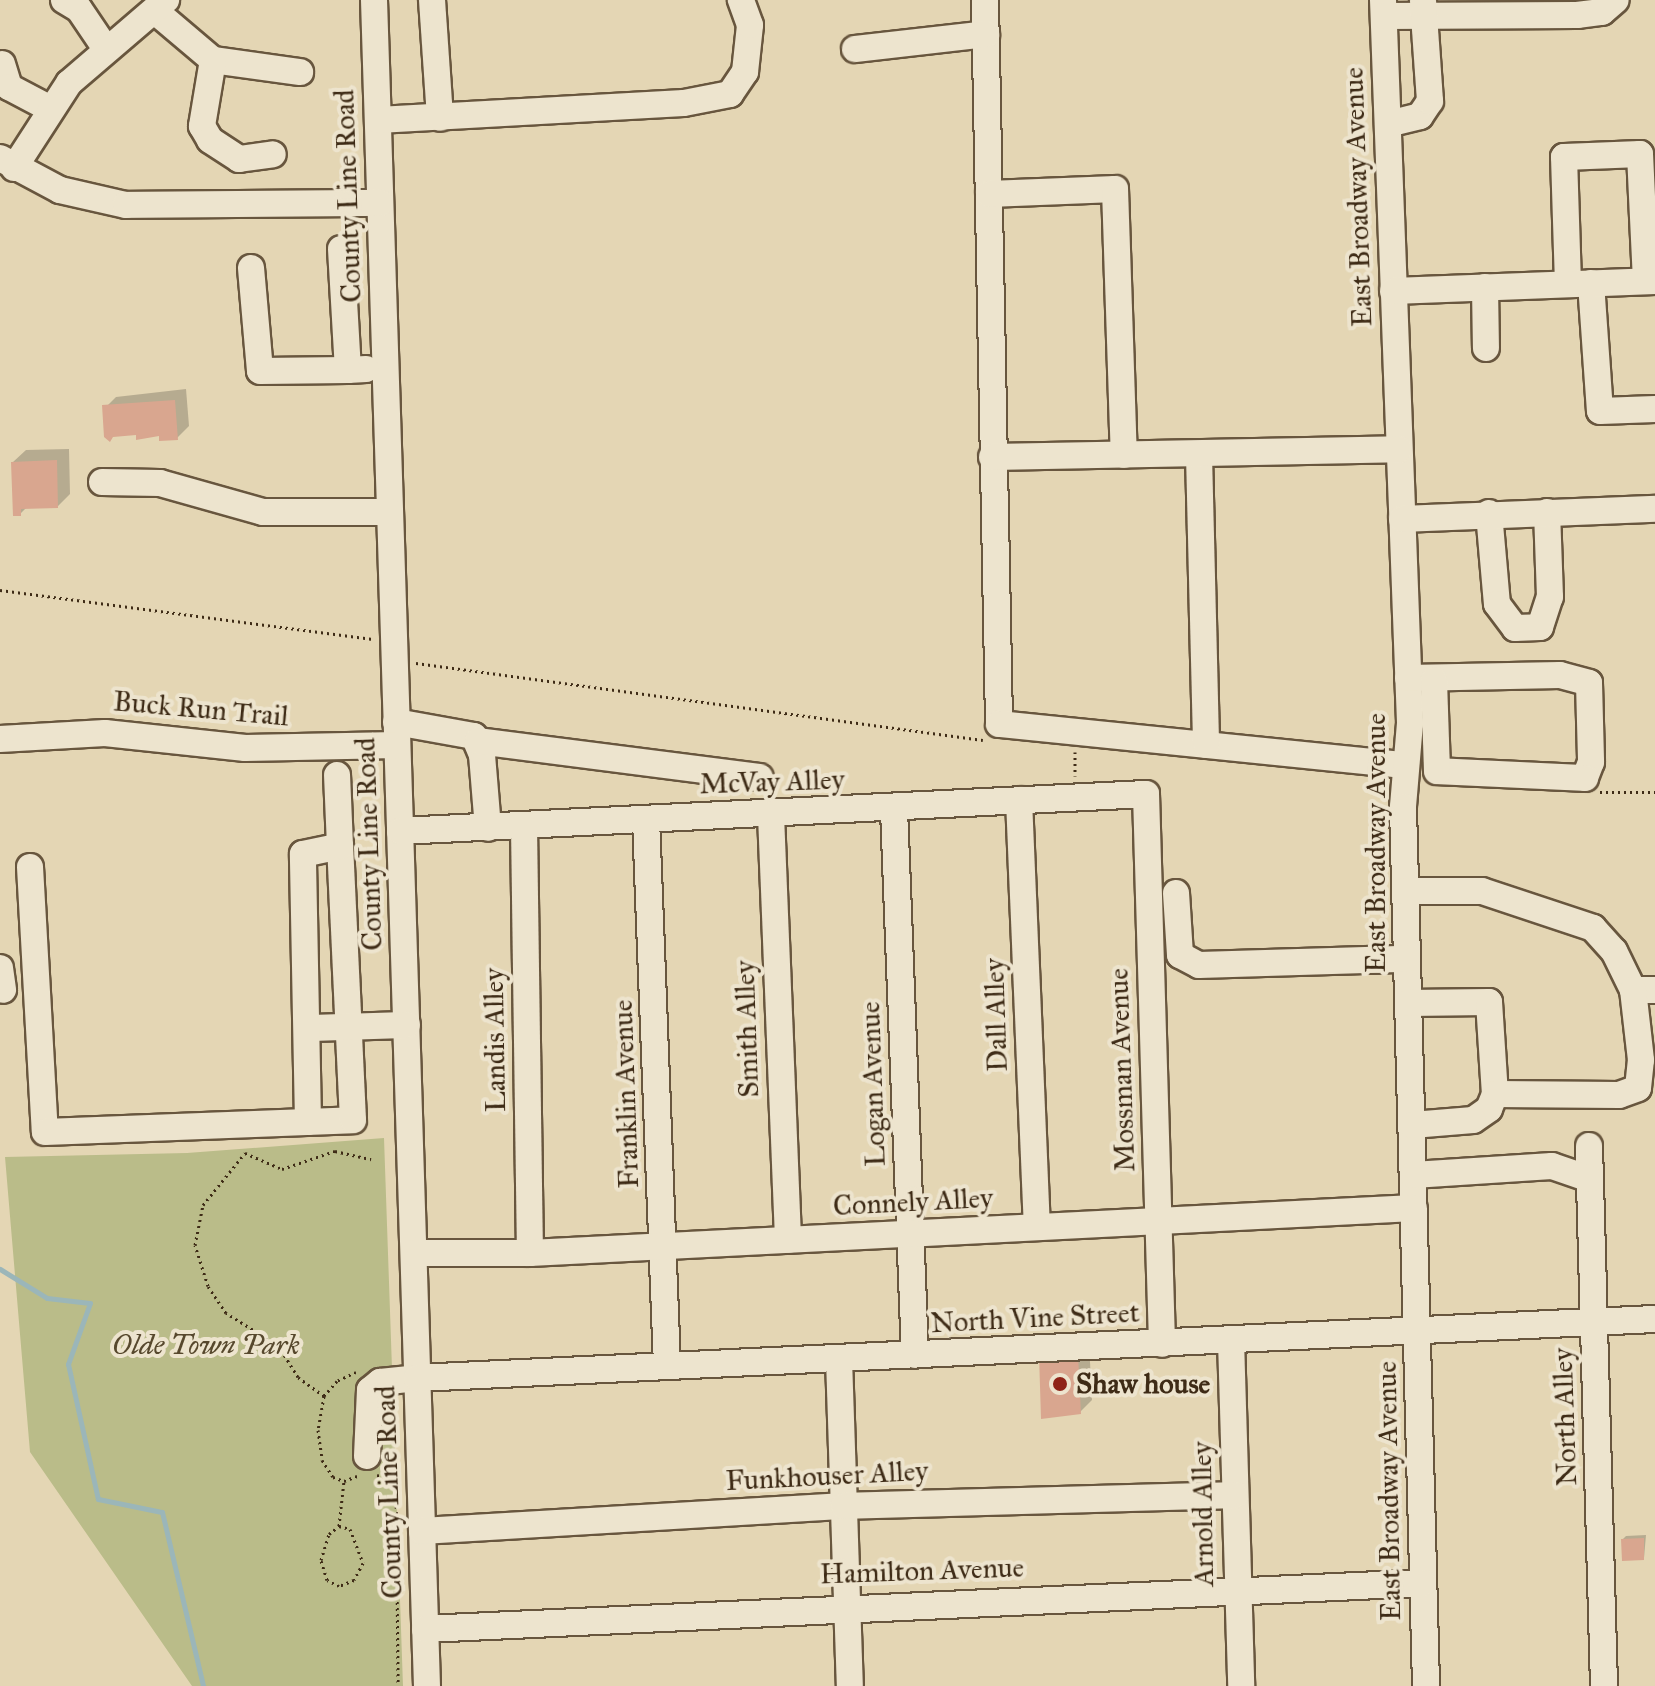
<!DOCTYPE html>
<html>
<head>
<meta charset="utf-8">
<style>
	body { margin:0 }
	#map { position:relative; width:1655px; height:1686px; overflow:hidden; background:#e4d6b4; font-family:"IM FELL Great Primer",serif }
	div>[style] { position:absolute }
	.green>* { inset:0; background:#babc89 }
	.shadow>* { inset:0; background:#0003 }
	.stream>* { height:5px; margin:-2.5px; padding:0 2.5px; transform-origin:2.5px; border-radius:2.5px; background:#9bb6b9 }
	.building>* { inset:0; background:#d9a68f }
	.path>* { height:3px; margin-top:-1.5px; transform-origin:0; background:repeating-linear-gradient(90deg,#3e2b16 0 2px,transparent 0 6px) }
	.roads { filter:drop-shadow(2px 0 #68563e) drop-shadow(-2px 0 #68563e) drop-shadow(0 2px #68563e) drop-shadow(0 -2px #68563e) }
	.minor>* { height:26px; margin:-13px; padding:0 13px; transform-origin:13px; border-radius:13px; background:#ede4ce }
	.dots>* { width:22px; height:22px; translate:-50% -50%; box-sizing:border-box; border:4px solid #ede4ce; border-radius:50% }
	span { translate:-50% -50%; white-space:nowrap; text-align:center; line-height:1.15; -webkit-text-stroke:8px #ede4ce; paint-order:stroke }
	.street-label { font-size:28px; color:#3e2b16 }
	.park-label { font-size:28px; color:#57482d; font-style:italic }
	.poi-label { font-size:28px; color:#3e2b16; font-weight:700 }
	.left { translate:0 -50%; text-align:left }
</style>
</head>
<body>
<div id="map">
	<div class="green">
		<i style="clip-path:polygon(384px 1138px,403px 1686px,192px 1686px,30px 1452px,5px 1157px,187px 1153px)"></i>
	</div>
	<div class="shadow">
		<i style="clip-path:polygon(186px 389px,189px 426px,177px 438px,138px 433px,104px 409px,116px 397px)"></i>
		<i style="clip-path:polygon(69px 449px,70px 494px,58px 506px,27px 507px,20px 514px,13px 462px,26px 450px)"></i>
		<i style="clip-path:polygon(1089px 1343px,1092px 1400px,1080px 1412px,1041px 1355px)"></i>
		<i style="clip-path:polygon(1646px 1535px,1644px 1558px,1623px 1539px,1626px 1536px)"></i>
	</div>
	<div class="stream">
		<i style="left:0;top:1269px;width:55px;rotate:31.7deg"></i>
		<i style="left:47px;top:1298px;width:43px;rotate:6.6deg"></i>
		<i style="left:90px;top:1303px;width:65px;rotate:109.8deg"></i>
		<i style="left:68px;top:1364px;width:138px;rotate:77.5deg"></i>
		<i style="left:98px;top:1499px;width:65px;rotate:11.5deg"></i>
		<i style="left:162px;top:1512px;width:179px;rotate:76.7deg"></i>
	</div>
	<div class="building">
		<i style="clip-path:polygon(175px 400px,178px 440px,159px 441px,159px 436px,136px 440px,136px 435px,113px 437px,110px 442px,104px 437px,102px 405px)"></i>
		<i style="clip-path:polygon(57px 460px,58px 508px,21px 509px,21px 516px,13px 516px,11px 462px)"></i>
		<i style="clip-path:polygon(1039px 1354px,1078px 1354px,1081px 1414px,1041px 1419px)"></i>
		<i style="clip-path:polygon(1644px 1538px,1644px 1560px,1622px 1561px,1621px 1539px)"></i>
	</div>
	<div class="path">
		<i style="left:0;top:590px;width:376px;rotate:7.5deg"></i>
		<i style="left:416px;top:663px;width:572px;rotate:7.73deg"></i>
		<i style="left:1075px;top:752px;width:24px;rotate:90deg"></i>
		<i style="left:1600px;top:792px;width:55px"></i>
		<i style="left:356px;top:1372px;width:21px;rotate:155deg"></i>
		<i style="left:337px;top:1381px;width:20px;rotate:131deg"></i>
		<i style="left:324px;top:1396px;width:35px;rotate:100deg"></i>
		<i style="left:318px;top:1430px;width:30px;rotate:82deg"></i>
		<i style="left:322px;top:1460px;width:20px;rotate:57deg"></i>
		<i style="left:333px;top:1477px;width:12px;rotate:20deg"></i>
		<i style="left:344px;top:1481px;width:14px;rotate:-21deg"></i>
		<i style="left:324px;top:1396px;width:32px;rotate:-144deg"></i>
		<i style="left:298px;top:1377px;width:38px;rotate:-122deg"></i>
		<i style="left:278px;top:1345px;width:61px;rotate:-148.4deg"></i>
		<i style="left:226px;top:1313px;width:32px;rotate:-124deg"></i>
		<i style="left:208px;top:1286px;width:43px;rotate:-107.6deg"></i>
		<i style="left:195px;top:1245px;width:41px;rotate:-78.7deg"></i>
		<i style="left:203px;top:1205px;width:67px;rotate:-51.1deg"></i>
		<i style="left:245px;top:1153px;width:40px;rotate:23.4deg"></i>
		<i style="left:282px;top:1169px;width:56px;rotate:-18.8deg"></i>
		<i style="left:335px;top:1151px;width:37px;rotate:13deg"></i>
		<i style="left:377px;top:1475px;width:20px;rotate:20deg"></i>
		<i style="left:396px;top:1482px;width:204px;rotate:89.4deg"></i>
		<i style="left:339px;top:1526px;width:11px;rotate:15deg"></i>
		<i style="left:350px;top:1529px;width:36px;rotate:69deg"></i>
		<i style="left:363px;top:1563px;width:19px;rotate:118deg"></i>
		<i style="left:354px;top:1580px;width:16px;rotate:158deg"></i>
		<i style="left:339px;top:1586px;width:13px;rotate:-153deg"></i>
		<i style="left:327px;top:1580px;width:21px;rotate:-107deg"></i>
		<i style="left:321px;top:1560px;width:27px;rotate:-73deg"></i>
		<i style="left:329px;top:1534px;width:13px;rotate:-39deg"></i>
		<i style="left:339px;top:1526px;width:45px;rotate:-83.7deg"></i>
	</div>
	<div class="roads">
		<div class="minor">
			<i style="left:64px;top:0;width:17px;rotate:31deg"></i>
			<i style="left:79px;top:9px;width:48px;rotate:56deg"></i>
			<i style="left:374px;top:0;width:1687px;rotate:88.2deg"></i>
			<i style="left:432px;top:0;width:118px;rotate:86.1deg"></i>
			<i style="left:985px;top:0;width:724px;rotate:88.89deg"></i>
			<i style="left:999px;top:724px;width:409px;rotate:5.8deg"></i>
			<i style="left:1383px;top:0;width:724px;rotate:87.86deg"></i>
			<i style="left:1410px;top:723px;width:84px;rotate:94.8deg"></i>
			<i style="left:1403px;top:807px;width:879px;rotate:88.5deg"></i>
			<i style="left:155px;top:11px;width:76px;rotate:40.2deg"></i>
			<i style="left:213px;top:60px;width:88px;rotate:7.9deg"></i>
			<i style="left:1384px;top:16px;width:193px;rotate:-0.3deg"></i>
			<i style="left:1577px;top:15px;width:25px;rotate:-7deg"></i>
			<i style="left:1602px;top:12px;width:18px;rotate:-41deg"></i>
			<i style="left:855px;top:49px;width:132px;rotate:-6.5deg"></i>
			<i style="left:213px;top:60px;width:67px;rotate:99.5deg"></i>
			<i style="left:202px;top:126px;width:16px;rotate:60deg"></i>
			<i style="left:210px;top:140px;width:35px;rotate:33deg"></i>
			<i style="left:239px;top:159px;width:34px;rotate:-8deg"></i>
			<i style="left:2px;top:64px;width:24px;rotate:73deg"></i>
			<i style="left:9px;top:87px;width:45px;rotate:27.7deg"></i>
			<i style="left:378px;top:120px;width:306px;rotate:-3.2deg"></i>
			<i style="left:684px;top:103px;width:47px;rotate:-11.1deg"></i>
			<i style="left:730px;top:94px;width:27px;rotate:-56deg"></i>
			<i style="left:745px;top:72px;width:47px;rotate:-83.9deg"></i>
			<i style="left:750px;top:25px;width:27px;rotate:-110deg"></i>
			<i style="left:1388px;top:124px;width:33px;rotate:-14deg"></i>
			<i style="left:1420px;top:116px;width:18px;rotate:-56deg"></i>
			<i style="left:1430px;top:101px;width:101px;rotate:-94deg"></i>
			<i style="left:0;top:158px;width:68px;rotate:28.1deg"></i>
			<i style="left:60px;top:190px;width:68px;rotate:12.8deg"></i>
			<i style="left:126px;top:205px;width:254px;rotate:-0.5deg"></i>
			<i style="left:14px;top:168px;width:101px;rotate:-57.1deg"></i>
			<i style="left:69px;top:83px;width:128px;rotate:-40.6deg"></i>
			<i style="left:989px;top:194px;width:126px;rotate:-2.3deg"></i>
			<i style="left:1115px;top:189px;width:266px;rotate:88.1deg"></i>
			<i style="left:341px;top:249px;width:121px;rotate:86.7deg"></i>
			<i style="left:348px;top:370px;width:18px;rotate:-3deg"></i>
			<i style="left:251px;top:268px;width:103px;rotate:85deg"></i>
			<i style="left:260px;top:371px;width:88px;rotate:-0.7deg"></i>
			<i style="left:1591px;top:283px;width:128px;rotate:86deg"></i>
			<i style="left:1600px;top:411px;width:55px;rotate:-2.1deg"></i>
			<i style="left:1568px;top:284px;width:127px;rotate:-91.8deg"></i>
			<i style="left:1564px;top:157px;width:76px;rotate:-2.3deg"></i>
			<i style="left:1640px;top:154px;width:127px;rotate:87.3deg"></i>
			<i style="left:1485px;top:287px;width:61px;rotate:89.1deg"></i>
			<i style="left:1393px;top:291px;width:262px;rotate:-2.2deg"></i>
			<i style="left:1199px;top:455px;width:290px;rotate:88.6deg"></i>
			<i style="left:992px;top:457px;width:407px;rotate:-1.1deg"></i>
			<i style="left:102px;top:482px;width:58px;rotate:1deg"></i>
			<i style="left:160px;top:483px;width:107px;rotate:15.7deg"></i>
			<i style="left:263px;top:512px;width:126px"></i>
			<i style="left:1489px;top:513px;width:91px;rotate:85deg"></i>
			<i style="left:1497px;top:604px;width:30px;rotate:53deg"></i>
			<i style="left:1515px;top:628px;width:25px;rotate:-2deg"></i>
			<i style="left:1540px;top:627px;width:32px;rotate:-72deg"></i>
			<i style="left:1550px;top:597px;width:85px;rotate:-92deg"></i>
			<i style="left:1402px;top:519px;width:253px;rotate:-2.3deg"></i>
			<i style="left:1408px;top:678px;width:152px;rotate:-1.1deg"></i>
			<i style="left:1560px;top:675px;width:30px;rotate:15deg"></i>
			<i style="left:1589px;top:683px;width:79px;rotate:88.5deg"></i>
			<i style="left:1591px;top:762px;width:17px;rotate:111deg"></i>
			<i style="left:1585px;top:778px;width:148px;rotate:-177.3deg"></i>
			<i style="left:1437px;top:771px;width:91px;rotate:-91.9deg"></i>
			<i style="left:396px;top:722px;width:79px;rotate:10.2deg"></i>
			<i style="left:474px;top:736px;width:21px;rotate:67deg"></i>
			<i style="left:482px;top:755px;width:73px;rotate:85.3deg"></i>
			<i style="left:0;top:739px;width:105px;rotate:-3.3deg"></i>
			<i style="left:105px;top:733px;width:141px;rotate:6.1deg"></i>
			<i style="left:245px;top:748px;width:152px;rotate:-1.1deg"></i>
			<i style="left:478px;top:741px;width:284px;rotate:7.3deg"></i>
			<i style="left:1019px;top:800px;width:427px;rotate:87.6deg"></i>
			<i style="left:894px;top:809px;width:546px;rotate:87.8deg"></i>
			<i style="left:771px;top:815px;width:425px;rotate:87.7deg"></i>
			<i style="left:646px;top:819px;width:547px;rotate:87.8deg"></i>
			<i style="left:524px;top:826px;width:427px;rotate:89.2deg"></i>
			<i style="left:400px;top:831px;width:747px;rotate:-2.84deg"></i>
			<i style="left:1146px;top:794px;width:550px;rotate:88.33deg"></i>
			<i style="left:30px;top:867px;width:265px;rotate:86.8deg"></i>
			<i style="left:45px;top:1132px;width:308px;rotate:-2.2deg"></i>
			<i style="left:353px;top:1120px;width:274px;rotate:-92.7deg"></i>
			<i style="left:1405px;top:891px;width:77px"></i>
			<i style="left:1482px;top:891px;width:117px;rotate:18.4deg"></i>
			<i style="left:1593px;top:928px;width:31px;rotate:48deg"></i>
			<i style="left:1614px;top:951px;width:43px;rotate:64deg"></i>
			<i style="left:1633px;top:990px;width:22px"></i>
			<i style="left:1176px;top:893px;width:62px;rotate:86.3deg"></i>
			<i style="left:1180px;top:955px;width:21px;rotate:28deg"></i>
			<i style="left:1199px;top:965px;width:208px;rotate:-1.7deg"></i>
			<i style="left:0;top:968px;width:22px;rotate:82deg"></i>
			<i style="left:1408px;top:1003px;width:81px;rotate:-0.7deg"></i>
			<i style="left:1489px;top:1002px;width:92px;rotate:86.3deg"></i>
			<i style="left:1495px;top:1094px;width:16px;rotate:112deg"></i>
			<i style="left:1489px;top:1109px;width:19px;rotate:145deg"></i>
			<i style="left:1473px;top:1120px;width:61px;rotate:175.3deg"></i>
			<i style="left:309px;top:1028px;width:98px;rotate:-1.8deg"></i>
			<i style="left:1495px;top:1094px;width:124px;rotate:0.5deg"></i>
			<i style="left:1619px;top:1095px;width:20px;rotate:-20deg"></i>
			<i style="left:1638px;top:1088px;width:28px;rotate:-84deg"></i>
			<i style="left:1641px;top:1060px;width:70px;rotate:-96.5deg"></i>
			<i style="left:308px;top:1122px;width:268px;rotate:-91.1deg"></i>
			<i style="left:303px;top:854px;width:38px;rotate:-12deg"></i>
			<i style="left:340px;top:846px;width:71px;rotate:-92.4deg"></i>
			<i style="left:1589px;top:1146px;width:540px;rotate:88.41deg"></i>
			<i style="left:1413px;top:1175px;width:139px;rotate:-3.7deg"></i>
			<i style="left:1552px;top:1166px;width:40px;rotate:18.9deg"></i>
			<i style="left:414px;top:1253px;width:116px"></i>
			<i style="left:530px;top:1253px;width:885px;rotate:-2.91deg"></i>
			<i style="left:1231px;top:1340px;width:346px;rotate:88.3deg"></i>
			<i style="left:839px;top:1359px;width:327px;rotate:88.1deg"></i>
			<i style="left:367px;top:1456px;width:66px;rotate:-87.4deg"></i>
			<i style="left:370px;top:1390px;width:13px;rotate:-39deg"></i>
			<i style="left:380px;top:1382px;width:37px;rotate:-6deg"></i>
			<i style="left:417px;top:1378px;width:1239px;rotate:-2.73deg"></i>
			<i style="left:422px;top:1531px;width:423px;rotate:-3.4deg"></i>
			<i style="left:844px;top:1506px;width:391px;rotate:-1.6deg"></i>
			<i style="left:425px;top:1629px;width:999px;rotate:-2.64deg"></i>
		</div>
	</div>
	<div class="dots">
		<i style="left:1060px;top:1384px;background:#8f2418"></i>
	</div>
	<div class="street-label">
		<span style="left:348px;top:196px;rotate:-92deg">County Line Road</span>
		<span style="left:1358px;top:197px;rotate:-92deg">East Broadway Avenue</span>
		<span style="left:201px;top:709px;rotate:5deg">Buck Run Trail</span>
		<span style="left:772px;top:782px;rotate:-2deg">McVay Alley</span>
		<span style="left:1376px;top:843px;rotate:-90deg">East Broadway Avenue</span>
		<span style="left:369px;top:844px;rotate:-92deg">County Line Road</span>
		<span style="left:996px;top:1015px;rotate:-92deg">Dall Alley</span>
		<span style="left:747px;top:1029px;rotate:-92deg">Smith Alley</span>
		<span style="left:495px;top:1040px;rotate:-91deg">Landis Alley</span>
		<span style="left:1122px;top:1070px;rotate:-92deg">Mossman Avenue</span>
		<span style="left:873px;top:1084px;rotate:-92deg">Logan Avenue</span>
		<span style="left:626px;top:1094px;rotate:-92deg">Franklin Avenue</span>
		<span style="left:913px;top:1202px;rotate:-3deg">Connely Alley</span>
		<span style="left:1035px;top:1318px;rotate:-3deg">North Vine Street</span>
		<span style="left:1565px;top:1417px;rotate:-92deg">North Alley</span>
		<span style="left:827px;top:1476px;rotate:-3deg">Funkhouser Alley</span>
		<span style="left:1389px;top:1491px;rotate:-91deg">East Broadway Avenue</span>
		<span style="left:389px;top:1492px;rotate:-92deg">County Line Road</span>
		<span style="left:1203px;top:1514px;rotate:-91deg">Arnold Alley</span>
		<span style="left:922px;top:1571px;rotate:-2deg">Hamilton Avenue</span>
	</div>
	<div class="park-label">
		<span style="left:206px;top:1345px">Olde Town Park</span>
	</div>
	<div class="poi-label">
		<span class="left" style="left:1076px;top:1384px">Shaw house</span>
	</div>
</div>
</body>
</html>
